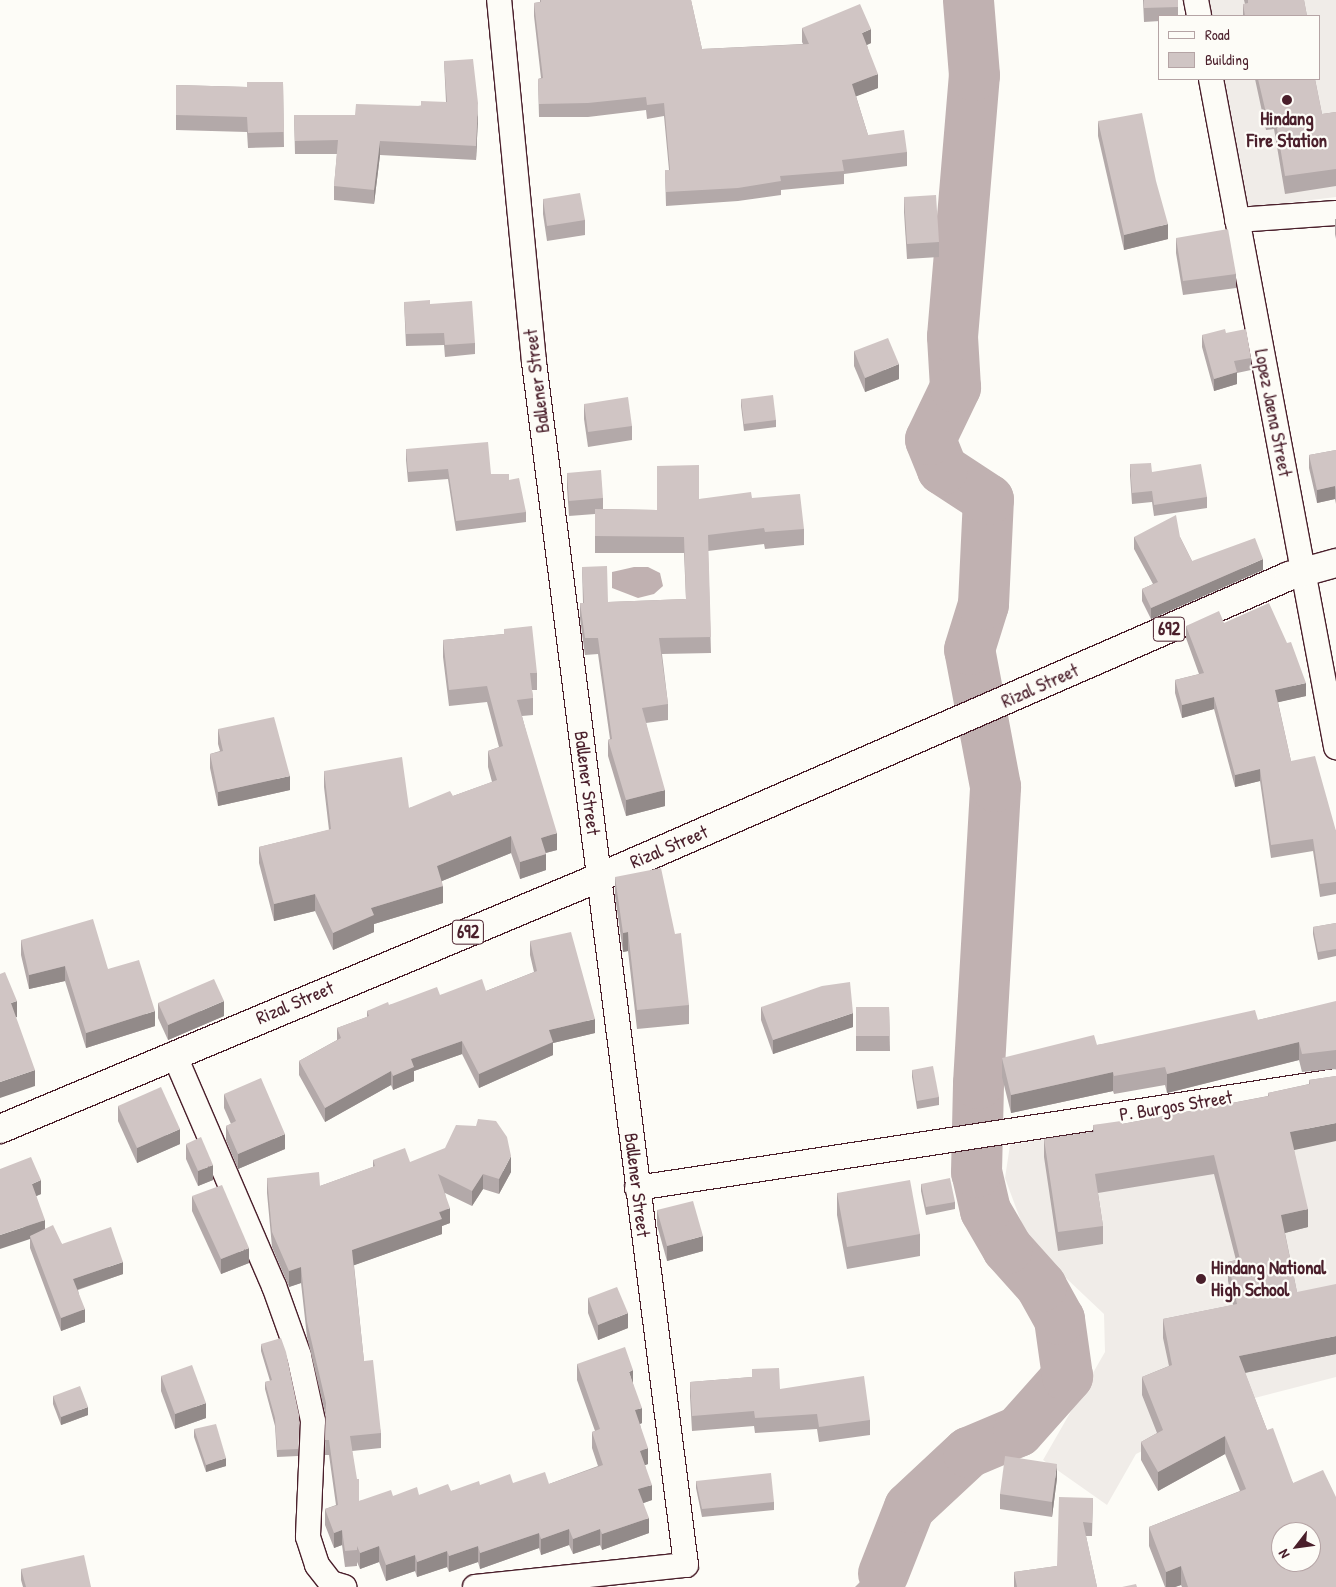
<!DOCTYPE html>
<html>
<head>
<meta charset="utf-8">
<style>
	body { margin:0 }
	#map { position:relative; width:1336px; height:1587px; overflow:hidden; background:#fdfcf7; font-family:"Patrick Hand",sans-serif }
	div>[style] { position:absolute }
	.built>* { inset:0; background:#f0ece8 }
	.water>* { inset:0; background:#c0b1b1 }
	.river>* { height:51px; margin:-25.5px; padding:0 25.5px; transform-origin:25.5px; border-radius:25.5px; background:#c0b1b1 }
	.roads { filter:drop-shadow(1px 0 #4a1f2b) drop-shadow(-1px 0 #4a1f2b) drop-shadow(0 1px #4a1f2b) drop-shadow(0 -1px #4a1f2b) }
	.street>* { height:24px; margin:-12px; padding:0 12px; transform-origin:12px; border-radius:12px; background:#fdfcf7 }
	.primary>* { height:28px; margin:-14px; padding:0 14px; transform-origin:14px; border-radius:14px; background:#fdfcf7 }
	.wall>* { inset:0; background:#b3a9a9 }
	.shaded-wall>* { inset:0; background:#928a89 }
	.building>* { inset:0; background:#d0c5c4 }
	.dots>* { width:14px; height:14px; translate:-50% -50%; box-sizing:border-box; border:2px solid #fdfcf7; border-radius:50% }
	span { translate:-50% -50%; white-space:nowrap; text-align:center; line-height:1.15; -webkit-text-stroke:4.5px #fdfcf7; paint-order:stroke }
	.shield-label span { padding:1px 4px; background:#fdfcf7; border:1px solid; border-radius:4px; -webkit-text-stroke-width:0 }
	.shield-label { font-size:18px; color:#4a1f2b; font-weight:700 }
	.poi-label { font-size:19px; color:#4a1f2b; font-weight:700 }
	.left { translate:0 -50%; text-align:left }
	.street-label { font-size:19px; color:#4a1f2b }
	.legend { position:absolute; left:1158px; top:15px; width:162px; height:65px; box-sizing:border-box; background:#fdfcf7; border:1px solid #b5a4a5; margin:0; padding:6px 9px; list-style:none; font-size:15px; color:#4a1f2b }
	.legend li { display:flex; align-items:center; gap:10px; height:25px }
	.legend b { width:25px; border:1px solid #b5a4a5 }
	.north { position:absolute; left:1271px; top:1522px; width:50px; height:50px; box-sizing:border-box; background:#fdfcf7; border:1px solid #b5a4a5; border-radius:50%; rotate:240deg; font-size:14px; font-weight:700; line-height:20px; text-align:center; color:#4a1f2b }
	.north::after { content:''; display:block; margin:auto; width:18px; height:22px; background:#4a1f2b; clip-path:polygon(50% 0,100% 100%,50% 72%,0 100%) }
</style>
</head>
<body>
<div id="map">
	<div class="built">
		<i style="clip-path:polygon(1207px 0,1336px 0,1336px 197px,1246px 208px,1222px 79px,1320px 79px,1320px 16px,1210px 16px)"></i>
		<i style="clip-path:polygon(1336px 1090px,1336px 1377px,1243px 1401px,1136px 1454px,1107px 1505px,1043px 1460px,1105px 1352px,1104px 1314px,1029px 1243px,1005px 1178px,1010px 1145px)"></i>
	</div>
	<div class="water">
		<i style="clip-path:polygon(634px 567px,648px 567px,660px 573px,663px 586px,654px 594px,638px 598px,612px 588px,612px 572px)"></i>
		<i style="clip-path:polygon(876px 1566px,883px 1573px,882px 1587px,855px 1587px)"></i>
	</div>
	<div class="river">
		<i style="left:883px;top:1573px;width:71px;rotate:-68.5deg"></i>
		<i style="left:909px;top:1507px;width:81px;rotate:-43deg"></i>
		<i style="left:968px;top:1452px;width:54px;rotate:-22.8deg"></i>
		<i style="left:1018px;top:1431px;width:74px;rotate:-48.3deg"></i>
		<i style="left:1067px;top:1376px;width:58px;rotate:-98deg"></i>
		<i style="left:1059px;top:1319px;width:38px;rotate:-119deg"></i>
		<i style="left:1041px;top:1286px;width:51px;rotate:-131.8deg"></i>
		<i style="left:1007px;top:1248px;width:44px;rotate:-120.1deg"></i>
		<i style="left:985px;top:1210px;width:39px;rotate:-103deg"></i>
		<i style="left:976px;top:1172px;width:89px;rotate:-88.7deg"></i>
		<i style="left:978px;top:1083px;width:297px;rotate:-86.7deg"></i>
		<i style="left:995px;top:786px;width:139px;rotate:-100.7deg"></i>
		<i style="left:969px;top:649px;width:47px;rotate:-72.7deg"></i>
		<i style="left:983px;top:604px;width:105px;rotate:-87.3deg"></i>
		<i style="left:988px;top:499px;width:55px;rotate:-146.9deg"></i>
		<i style="left:942px;top:469px;width:32px;rotate:-112deg"></i>
		<i style="left:930px;top:439px;width:58px;rotate:-64.3deg"></i>
		<i style="left:955px;top:387px;width:51px;rotate:-93.4deg"></i>
		<i style="left:952px;top:336px;width:262px;rotate:-85.2deg"></i>
		<i style="left:974px;top:75px;width:75px;rotate:-94.6deg"></i>
	</div>
	<div class="roads">
		<div class="street">
			<i style="left:1196px;top:0;width:16px;rotate:79deg"></i>
			<i style="left:1211px;top:79px;width:680px;rotate:79.4deg"></i>
			<i style="left:1237px;top:220px;width:99px;rotate:-4deg"></i>
			<i style="left:174px;top:1054px;width:253px;rotate:66.7deg"></i>
			<i style="left:274px;top:1286px;width:74px;rotate:70.3deg"></i>
			<i style="left:299px;top:1356px;width:66px;rotate:77.8deg"></i>
			<i style="left:313px;top:1421px;width:116px;rotate:92.5deg"></i>
			<i style="left:308px;top:1537px;width:29px;rotate:72deg"></i>
			<i style="left:317px;top:1565px;width:23px;rotate:52deg"></i>
			<i style="left:331px;top:1583px;width:14px;rotate:17deg"></i>
			<i style="left:637px;top:1188px;width:707px;rotate:-8.7deg"></i>
			<i style="left:475px;top:1587px;width:212px;rotate:-6deg"></i>
			<i style="left:686px;top:1565px;width:1213px;rotate:-97.2deg"></i>
			<i style="left:534px;top:362px;width:364px;rotate:-95.5deg"></i>
		</div>
		<div class="primary">
			<i style="left:0;top:1129px;width:649px;rotate:-22.77deg"></i>
			<i style="left:598px;top:878px;width:754px;rotate:-23.61deg"></i>
			<i style="left:1289px;top:576px;width:49px;rotate:-15.5deg"></i>
		</div>
	</div>
	<div class="wall">
		<i style="clip-path:polygon(540px 0,691px 0,702px 49px,803px 44px,802px 42px,802px 28px,871px 43px,867px 45px,878px 88px,856px 96px,868px 135px,907px 152px,907px 166px,844px 174px,844px 184px,781px 190px,781px 195px,738px 201px,666px 206px,665px 170px,669px 170px,664px 116px,647px 119px,646px 110px,588px 117px,539px 117px,538px 79px,541px 78px,534px 16px,534px 3px,540px 2px)"></i>
		<i style="clip-path:polygon(1143px 0,1178px 0,1178px 16px,1160px 16px,1160px 21px,1144px 22px)"></i>
		<i style="clip-path:polygon(1244px 0,1304px 0,1307px 16px,1243px 16px,1243px 4px,1245px 4px)"></i>
		<i style="clip-path:polygon(444px 61px,478px 117px,476px 160px,380px 155px,374px 204px,334px 200px,334px 186px,337px 154px,295px 154px,294px 115px,355px 115px,446px 102px)"></i>
		<i style="clip-path:polygon(1255px 79px,1315px 79px,1322px 114px,1336px 112px,1336px 186px,1285px 194px,1274px 129px,1266px 130px)"></i>
		<i style="clip-path:polygon(283px 82px,284px 147px,248px 148px,247px 132px,176px 130px,176px 85px,247px 87px)"></i>
		<i style="clip-path:polygon(1098px 121px,1168px 239px,1124px 250px,1098px 136px)"></i>
		<i style="clip-path:polygon(904px 197px,939px 242px,939px 257px,907px 259px,904px 212px)"></i>
		<i style="clip-path:polygon(543px 199px,585px 220px,585px 235px,547px 241px,543px 214px)"></i>
		<i style="clip-path:polygon(1335px 219px,1336px 219px,1336px 239px,1335px 234px)"></i>
		<i style="clip-path:polygon(1176px 238px,1236px 274px,1236px 288px,1183px 295px,1176px 253px)"></i>
		<i style="clip-path:polygon(404px 302px,430px 304px,475px 343px,475px 354px,445px 357px,444px 345px,406px 346px)"></i>
		<i style="clip-path:polygon(1226px 333px,1251px 358px,1251px 370px,1237px 373px,1237px 384px,1214px 391px,1202px 347px,1202px 335px)"></i>
		<i style="clip-path:polygon(854px 351px,899px 379px,865px 392px,854px 366px)"></i>
		<i style="clip-path:polygon(741px 399px,776px 420px,776px 427px,744px 431px,741px 406px)"></i>
		<i style="clip-path:polygon(584px 404px,632px 426px,632px 440px,588px 447px,584px 419px)"></i>
		<i style="clip-path:polygon(406px 449px,509px 480px,526px 512px,526px 522px,456px 531px,448px 479px,408px 482px,406px 460px)"></i>
		<i style="clip-path:polygon(1336px 450px,1336px 504px,1335px 499px,1317px 503px,1309px 468px,1309px 455px)"></i>
		<i style="clip-path:polygon(1130px 464px,1152px 472px,1207px 497px,1207px 508px,1154px 516px,1152px 502px,1132px 504px,1130px 475px)"></i>
		<i style="clip-path:polygon(567px 473px,603px 498px,603px 509px,657px 510px,699px 499px,752px 498px,804px 529px,804px 545px,765px 549px,764px 544px,708px 551px,711px 653px,662px 654px,668px 704px,668px 720px,646px 723px,665px 806px,626px 816px,608px 756px,608px 740px,610px 739px,598px 654px,585px 655px,580px 619px,580px 603px,583px 603px,582px 567px,608px 602px,686px 599px,684px 553px,595px 553px,595px 514px,569px 516px,567px 488px)"></i>
		<i style="clip-path:polygon(1134px 537px,1180px 537px,1192px 561px,1263px 570px,1151px 619px,1142px 601px,1142px 589px,1153px 584px,1134px 549px)"></i>
		<i style="clip-path:polygon(1224px 623px,1306px 696px,1278px 702px,1291px 761px,1336px 831px,1336px 894px,1320px 897px,1313px 851px,1271px 858px,1260px 781px,1235px 787px,1214px 709px,1182px 718px,1175px 693px,1175px 680px,1199px 674px,1186px 638px,1186px 626px)"></i>
		<i style="clip-path:polygon(504px 629px,537px 673px,537px 690px,532px 690px,533px 698px,533px 715px,522px 716px,557px 850px,546px 853px,546px 870px,520px 879px,511px 853px,442px 881px,443px 903px,374px 924px,374px 932px,333px 950px,315px 911px,274px 921px,259px 863px,259px 847px,329px 830px,324px 787px,324px 771px,409px 808px,453px 796px,492px 782px,488px 767px,488px 751px,499px 747px,487px 702px,449px 706px,443px 657px,443px 640px,504px 634px)"></i>
		<i style="clip-path:polygon(218px 729px,290px 790px,218px 806px,210px 768px,210px 754px,220px 751px,218px 744px)"></i>
		<i style="clip-path:polygon(615px 877px,689px 1005px,689px 1024px,637px 1029px,628px 951px,623px 952px,615px 896px)"></i>
		<i style="clip-path:polygon(1336px 923px,1336px 956px,1318px 960px,1313px 934px,1313px 927px)"></i>
		<i style="clip-path:polygon(21px 940px,108px 969px,155px 1026px,86px 1048px,65px 981px,29px 989px,21px 955px)"></i>
		<i style="clip-path:polygon(530px 941px,595px 1033px,553px 1043px,553px 1055px,479px 1088px,462px 1054px,414px 1071px,414px 1081px,393px 1090px,391px 1085px,325px 1122px,299px 1075px,299px 1061px,337px 1040px,337px 1028px,367px 1017px,367px 1011px,389px 1005px,440px 995px,486px 991px,534px 972px,530px 955px)"></i>
		<i style="clip-path:polygon(1336px 1002px,1336px 1069px,1302px 1072px,1299px 1060px,1167px 1093px,1165px 1085px,1114px 1094px,1113px 1091px,1011px 1113px,1002px 1077px,1002px 1058px,1097px 1045px,1258px 1020px)"></i>
		<i style="clip-path:polygon(158px 1003px,224px 1016px,168px 1040px,158px 1018px)"></i>
		<i style="clip-path:polygon(761px 1007px,853px 1027px,773px 1054px,761px 1020px)"></i>
		<i style="clip-path:polygon(856px 1007px,889px 1007px,890px 1051px,856px 1051px)"></i>
		<i style="clip-path:polygon(912px 1070px,939px 1097px,939px 1105px,917px 1109px,912px 1077px)"></i>
		<i style="clip-path:polygon(1336px 1076px,1294px 1150px,1308px 1227px,1285px 1233px,1297px 1292px,1336px 1354px,1245px 1373px,1267px 1430px,1293px 1483px,1336px 1587px,1182px 1587px,1181px 1585px,1175px 1587px,1165px 1587px,1149px 1546px,1149px 1527px,1240px 1491px,1225px 1454px,1158px 1491px,1141px 1460px,1141px 1442px,1157px 1433px,1142px 1395px,1142px 1377px,1169px 1366px,1163px 1338px,1163px 1319px,1233px 1305px,1228px 1281px,1228px 1262px,1236px 1260px,1214px 1174px,1098px 1193px,1103px 1226px,1103px 1244px,1058px 1251px,1044px 1157px,1044px 1139px,1093px 1132px,1093px 1125px,1122px 1124px,1268px 1096px,1268px 1093px,1309px 1084px,1309px 1080px)"></i>
		<i style="clip-path:polygon(224px 1094px,285px 1149px,238px 1169px,226px 1140px,226px 1126px,231px 1124px,224px 1108px)"></i>
		<i style="clip-path:polygon(118px 1106px,180px 1144px,137px 1163px,118px 1121px)"></i>
		<i style="clip-path:polygon(186px 1144px,213px 1180px,198px 1186px,186px 1159px)"></i>
		<i style="clip-path:polygon(373px 1160px,410px 1162px,511px 1172px,499px 1194px,483px 1189px,472px 1206px,445px 1193px,450px 1223px,442px 1226px,442px 1234px,354px 1265px,364px 1361px,381px 1433px,381px 1448px,352px 1451px,359px 1501px,393px 1496px,419px 1495px,451px 1491px,480px 1485px,513px 1483px,549px 1484px,598px 1466px,592px 1448px,592px 1432px,595px 1431px,577px 1380px,577px 1364px,633px 1384px,642px 1423px,640px 1424px,648px 1464px,645px 1465px,652px 1500px,643px 1503px,649px 1533px,602px 1550px,600px 1545px,573px 1554px,569px 1545px,541px 1555px,539px 1548px,480px 1569px,478px 1562px,449px 1572px,447px 1567px,417px 1577px,415px 1571px,386px 1581px,379px 1562px,360px 1569px,357px 1562px,357px 1566px,345px 1567px,342px 1545px,334px 1548px,325px 1525px,325px 1509px,336px 1505px,329px 1455px,325px 1455px,326px 1417px,307px 1337px,301px 1283px,289px 1287px,272px 1247px,267px 1193px,267px 1178px,320px 1186px,373px 1167px)"></i>
		<i style="clip-path:polygon(0 1169px,41px 1194px,36px 1196px,45px 1229px,62px 1244px,123px 1274px,78px 1290px,85px 1322px,61px 1331px,30px 1248px,30px 1239px)"></i>
		<i style="clip-path:polygon(921px 1184px,955px 1202px,955px 1209px,926px 1215px,921px 1191px)"></i>
		<i style="clip-path:polygon(837px 1193px,920px 1234px,920px 1256px,847px 1269px,837px 1215px)"></i>
		<i style="clip-path:polygon(192px 1196px,249px 1263px,221px 1274px,192px 1211px)"></i>
		<i style="clip-path:polygon(657px 1210px,703px 1251px,667px 1261px,657px 1225px)"></i>
		<i style="clip-path:polygon(588px 1298px,628px 1328px,598px 1340px,588px 1313px)"></i>
		<i style="clip-path:polygon(261px 1344px,299px 1415px,298px 1456px,277px 1457px,275px 1426px,265px 1389px,265px 1382px,270px 1381px,261px 1351px)"></i>
		<i style="clip-path:polygon(752px 1369px,780px 1389px,870px 1420px,870px 1435px,819px 1442px,817px 1429px,755px 1433px,754px 1426px,692px 1431px,690px 1396px,690px 1382px,752px 1377px)"></i>
		<i style="clip-path:polygon(161px 1376px,206px 1418px,175px 1429px,161px 1391px)"></i>
		<i style="clip-path:polygon(53px 1396px,88px 1415px,61px 1425px,53px 1404px)"></i>
		<i style="clip-path:polygon(194px 1429px,226px 1466px,206px 1472px,194px 1437px)"></i>
		<i style="clip-path:polygon(1057px 1478px,1052px 1517px,1000px 1509px,1000px 1494px)"></i>
		<i style="clip-path:polygon(696px 1481px,774px 1502px,774px 1510px,702px 1517px,696px 1488px)"></i>
		<i style="clip-path:polygon(1093px 1498px,1092px 1536px,1086px 1536px,1097px 1587px,1014px 1587px,1014px 1572px,1057px 1566px)"></i>
		<i style="clip-path:polygon(21px 1569px,91px 1587px,23px 1587px,21px 1580px)"></i>
	</div>
	<div class="shaded-wall">
		<i style="clip-path:polygon(871px 29px,871px 43px,862px 47px,862px 33px)"></i>
		<i style="clip-path:polygon(878px 74px,878px 88px,852px 98px,852px 84px)"></i>
		<i style="clip-path:polygon(478px 103px,478px 117px,476px 160px,476px 146px)"></i>
		<i style="clip-path:polygon(380px 141px,380px 155px,374px 204px,374px 190px)"></i>
		<i style="clip-path:polygon(1168px 224px,1168px 239px,1124px 250px,1124px 235px)"></i>
		<i style="clip-path:polygon(899px 364px,899px 379px,865px 392px,865px 378px)"></i>
		<i style="clip-path:polygon(1237px 372px,1237px 384px,1214px 391px,1214px 379px)"></i>
		<i style="clip-path:polygon(1335px 486px,1335px 499px,1317px 503px,1317px 490px)"></i>
		<i style="clip-path:polygon(1263px 559px,1263px 570px,1151px 619px,1151px 608px)"></i>
		<i style="clip-path:polygon(1306px 683px,1306px 696px,1275px 703px,1275px 690px)"></i>
		<i style="clip-path:polygon(1214px 697px,1214px 709px,1182px 718px,1182px 705px)"></i>
		<i style="clip-path:polygon(1260px 769px,1260px 781px,1235px 787px,1235px 775px)"></i>
		<i style="clip-path:polygon(290px 776px,290px 790px,218px 806px,218px 792px)"></i>
		<i style="clip-path:polygon(665px 790px,665px 806px,626px 816px,626px 800px)"></i>
		<i style="clip-path:polygon(557px 833px,557px 850px,541px 854px,541px 838px)"></i>
		<i style="clip-path:polygon(511px 836px,511px 853px,437px 883px,437px 866px)"></i>
		<i style="clip-path:polygon(546px 854px,546px 870px,520px 879px,520px 862px)"></i>
		<i style="clip-path:polygon(443px 886px,443px 903px,374px 924px,374px 932px,333px 950px,333px 933px,371px 908px)"></i>
		<i style="clip-path:polygon(315px 894px,315px 911px,274px 921px,274px 904px)"></i>
		<i style="clip-path:polygon(628px 932px,628px 951px,623px 952px,623px 933px)"></i>
		<i style="clip-path:polygon(65px 966px,65px 981px,29px 989px,29px 975px)"></i>
		<i style="clip-path:polygon(17px 1001px,17px 1017px,11px 1019px,11px 1003px)"></i>
		<i style="clip-path:polygon(224px 1001px,224px 1016px,168px 1040px,168px 1025px)"></i>
		<i style="clip-path:polygon(155px 1011px,155px 1026px,86px 1048px,86px 1033px)"></i>
		<i style="clip-path:polygon(853px 1013px,853px 1027px,773px 1054px,773px 1040px)"></i>
		<i style="clip-path:polygon(595px 1019px,595px 1033px,553px 1043px,553px 1055px,479px 1088px,479px 1074px,549px 1030px)"></i>
		<i style="clip-path:polygon(462px 1041px,462px 1054px,414px 1071px,414px 1081px,393px 1090px,393px 1076px,411px 1059px)"></i>
		<i style="clip-path:polygon(1299px 1042px,1299px 1060px,1167px 1093px,1167px 1074px)"></i>
		<i style="clip-path:polygon(35px 1070px,35px 1086px,0 1098px,0 1082px)"></i>
		<i style="clip-path:polygon(391px 1071px,391px 1085px,325px 1122px,325px 1108px)"></i>
		<i style="clip-path:polygon(1113px 1072px,1113px 1091px,1011px 1113px,1011px 1095px)"></i>
		<i style="clip-path:polygon(1336px 1123px,1336px 1141px,1290px 1151px,1290px 1132px)"></i>
		<i style="clip-path:polygon(180px 1129px,180px 1144px,137px 1163px,137px 1148px)"></i>
		<i style="clip-path:polygon(285px 1134px,285px 1149px,238px 1169px,238px 1154px)"></i>
		<i style="clip-path:polygon(511px 1156px,511px 1172px,499px 1194px,499px 1179px)"></i>
		<i style="clip-path:polygon(213px 1165px,213px 1180px,198px 1186px,198px 1171px)"></i>
		<i style="clip-path:polygon(483px 1174px,483px 1189px,472px 1206px,472px 1191px)"></i>
		<i style="clip-path:polygon(41px 1180px,41px 1194px,32px 1198px,32px 1184px)"></i>
		<i style="clip-path:polygon(450px 1208px,450px 1223px,442px 1226px,442px 1234px,352px 1266px,352px 1250px)"></i>
		<i style="clip-path:polygon(1308px 1209px,1308px 1227px,1281px 1234px,1281px 1215px)"></i>
		<i style="clip-path:polygon(45px 1220px,45px 1234px,30px 1236px,30px 1239px,0 1249px,0 1235px)"></i>
		<i style="clip-path:polygon(703px 1236px,703px 1251px,667px 1261px,667px 1246px)"></i>
		<i style="clip-path:polygon(249px 1248px,249px 1263px,221px 1274px,221px 1259px)"></i>
		<i style="clip-path:polygon(123px 1262px,123px 1274px,73px 1291px,73px 1279px)"></i>
		<i style="clip-path:polygon(301px 1267px,301px 1283px,289px 1287px,289px 1271px)"></i>
		<i style="clip-path:polygon(85px 1309px,85px 1322px,61px 1331px,61px 1318px)"></i>
		<i style="clip-path:polygon(628px 1313px,628px 1328px,598px 1340px,598px 1325px)"></i>
		<i style="clip-path:polygon(1336px 1336px,1336px 1354px,1239px 1374px,1239px 1356px)"></i>
		<i style="clip-path:polygon(633px 1370px,633px 1385px,629px 1372px)"></i>
		<i style="clip-path:polygon(206px 1403px,206px 1418px,175px 1429px,175px 1414px)"></i>
		<i style="clip-path:polygon(88px 1407px,88px 1415px,61px 1425px,61px 1417px)"></i>
		<i style="clip-path:polygon(642px 1408px,642px 1423px,635px 1426px,635px 1410px)"></i>
		<i style="clip-path:polygon(1225px 1436px,1225px 1454px,1158px 1491px,1158px 1472px)"></i>
		<i style="clip-path:polygon(648px 1448px,648px 1464px,640px 1467px,640px 1451px)"></i>
		<i style="clip-path:polygon(226px 1458px,226px 1466px,206px 1472px,206px 1465px)"></i>
		<i style="clip-path:polygon(1057px 1464px,1057px 1478px,1052px 1517px,1052px 1502px)"></i>
		<i style="clip-path:polygon(652px 1485px,652px 1500px,638px 1505px,638px 1489px)"></i>
		<i style="clip-path:polygon(649px 1518px,649px 1533px,602px 1550px,602px 1534px)"></i>
		<i style="clip-path:polygon(569px 1529px,569px 1545px,541px 1555px,541px 1539px)"></i>
		<i style="clip-path:polygon(600px 1529px,600px 1545px,573px 1554px,573px 1539px)"></i>
		<i style="clip-path:polygon(342px 1530px,342px 1545px,334px 1548px,334px 1533px)"></i>
		<i style="clip-path:polygon(539px 1533px,539px 1548px,480px 1569px,480px 1553px)"></i>
		<i style="clip-path:polygon(379px 1546px,379px 1562px,360px 1569px,360px 1553px)"></i>
		<i style="clip-path:polygon(478px 1546px,478px 1562px,449px 1572px,449px 1556px)"></i>
		<i style="clip-path:polygon(447px 1551px,447px 1567px,417px 1577px,417px 1562px)"></i>
		<i style="clip-path:polygon(415px 1555px,415px 1571px,386px 1581px,386px 1565px)"></i>
		<i style="clip-path:polygon(1181px 1566px,1181px 1585px,1175px 1587px,1166px 1587px,1166px 1572px)"></i>
	</div>
	<div class="building">
		<i style="clip-path:polygon(541px 0,691px 0,702px 49px,809px 44px,802px 28px,860px 4px,871px 29px,862px 33px,878px 74px,852px 84px,868px 135px,904px 130px,907px 152px,842px 160px,844px 171px,780px 176px,781px 181px,738px 188px,666px 192px,665px 170px,670px 170px,664px 103px,647px 105px,646px 97px,588px 103px,539px 104px,538px 79px,543px 78px,534px 3px,541px 2px)"></i>
		<i style="clip-path:polygon(1144px 0,1178px 0,1178px 7px,1144px 8px)"></i>
		<i style="clip-path:polygon(1248px 0,1304px 0,1307px 16px,1245px 16px,1243px 4px,1248px 3px)"></i>
		<i style="clip-path:polygon(473px 59px,478px 103px,476px 146px,380px 141px,374px 190px,334px 186px,338px 140px,295px 141px,294px 115px,355px 115px,356px 104px,421px 106px,421px 101px,447px 102px,444px 61px)"></i>
		<i style="clip-path:polygon(1258px 79px,1315px 79px,1322px 114px,1336px 112px,1336px 169px,1285px 176px,1274px 111px,1266px 113px)"></i>
		<i style="clip-path:polygon(247px 82px,283px 82px,284px 132px,248px 133px,247px 117px,176px 115px,176px 85px,247px 87px)"></i>
		<i style="clip-path:polygon(1142px 113px,1156px 181px,1168px 224px,1124px 235px,1098px 121px)"></i>
		<i style="clip-path:polygon(580px 193px,585px 220px,547px 226px,543px 199px)"></i>
		<i style="clip-path:polygon(936px 195px,939px 242px,907px 244px,904px 197px)"></i>
		<i style="clip-path:polygon(1228px 229px,1236px 274px,1183px 281px,1176px 238px)"></i>
		<i style="clip-path:polygon(430px 300px,430px 304px,472px 301px,475px 343px,445px 345px,444px 333px,406px 334px,404px 302px)"></i>
		<i style="clip-path:polygon(1225px 329px,1226px 333px,1246px 329px,1251px 358px,1234px 361px,1237px 372px,1214px 379px,1202px 335px)"></i>
		<i style="clip-path:polygon(888px 338px,899px 364px,865px 378px,854px 351px)"></i>
		<i style="clip-path:polygon(773px 395px,776px 420px,744px 424px,741px 399px)"></i>
		<i style="clip-path:polygon(628px 397px,632px 426px,588px 432px,584px 404px)"></i>
		<i style="clip-path:polygon(488px 442px,491px 474px,509px 474px,509px 480px,519px 478px,526px 512px,456px 521px,448px 469px,408px 472px,406px 449px)"></i>
		<i style="clip-path:polygon(1336px 450px,1336px 491px,1335px 486px,1317px 490px,1309px 455px)"></i>
		<i style="clip-path:polygon(1151px 463px,1152px 472px,1201px 464px,1207px 497px,1154px 505px,1152px 491px,1132px 493px,1130px 464px)"></i>
		<i style="clip-path:polygon(699px 465px,699px 499px,751px 492px,752px 498px,800px 494px,804px 529px,765px 532px,764px 528px,708px 535px,711px 637px,659px 638px,668px 704px,642px 708px,665px 790px,626px 800px,608px 740px,612px 739px,598px 638px,585px 638px,580px 603px,584px 603px,582px 567px,607px 566px,608px 602px,686px 599px,684px 537px,595px 536px,595px 509px,657px 510px,657px 466px)"></i>
		<i style="clip-path:polygon(601px 470px,603px 498px,569px 501px,567px 473px)"></i>
		<i style="clip-path:polygon(1176px 515px,1180px 537px,1192px 561px,1255px 538px,1263px 559px,1151px 608px,1142px 589px,1158px 582px,1134px 537px)"></i>
		<i style="clip-path:polygon(1269px 603px,1287px 643px,1291px 642px,1306px 683px,1275px 690px,1291px 761px,1315px 756px,1336px 831px,1336px 882px,1320px 884px,1313px 839px,1271px 845px,1260px 769px,1235px 775px,1214px 697px,1182px 705px,1175px 680px,1204px 673px,1186px 626px,1219px 611px,1224px 623px)"></i>
		<i style="clip-path:polygon(532px 626px,537px 673px,530px 673px,533px 698px,517px 700px,557px 833px,541px 838px,546px 854px,520px 862px,511px 836px,437px 866px,443px 886px,371px 908px,374px 915px,333px 933px,315px 894px,274px 904px,259px 847px,331px 829px,324px 771px,402px 757px,409px 808px,450px 791px,453px 796px,497px 780px,488px 751px,503px 746px,487px 686px,449px 690px,443px 640px,504px 634px,504px 629px)"></i>
		<i style="clip-path:polygon(274px 717px,290px 776px,218px 792px,210px 754px,223px 751px,218px 729px)"></i>
		<i style="clip-path:polygon(661px 868px,675px 934px,681px 933px,689px 1005px,637px 1010px,628px 932px,623px 933px,615px 877px)"></i>
		<i style="clip-path:polygon(93px 919px,108px 969px,139px 960px,155px 1011px,86px 1033px,65px 966px,29px 975px,21px 940px)"></i>
		<i style="clip-path:polygon(1336px 923px,1336px 949px,1318px 952px,1313px 927px)"></i>
		<i style="clip-path:polygon(571px 932px,595px 1019px,549px 1030px,553px 1042px,479px 1074px,462px 1041px,411px 1059px,414px 1067px,393px 1076px,391px 1071px,325px 1108px,299px 1061px,341px 1038px,337px 1028px,369px 1016px,367px 1011px,388px 1002px,389px 1005px,437px 987px,440px 995px,482px 979px,486px 991px,537px 971px,530px 941px)"></i>
		<i style="clip-path:polygon(5px 972px,17px 1001px,11px 1003px,35px 1070px,0 1082px,0 974px)"></i>
		<i style="clip-path:polygon(214px 979px,224px 1001px,168px 1025px,158px 1003px)"></i>
		<i style="clip-path:polygon(850px 982px,853px 1013px,773px 1040px,761px 1007px,822px 986px)"></i>
		<i style="clip-path:polygon(1336px 1001px,1336px 1050px,1302px 1054px,1299px 1042px,1167px 1074px,1165px 1067px,1114px 1076px,1113px 1072px,1011px 1095px,1002px 1058px,1094px 1035px,1097px 1045px,1255px 1010px,1258px 1020px)"></i>
		<i style="clip-path:polygon(856px 1007px,889px 1007px,890px 1036px,856px 1036px)"></i>
		<i style="clip-path:polygon(933px 1066px,939px 1097px,917px 1101px,912px 1070px)"></i>
		<i style="clip-path:polygon(evenodd,1336px 1076px,1336px 1123px,1290px 1132px,1308px 1209px,1281px 1215px,1297px 1292px,1336px 1284px,1336px 1336px,1239px 1356px,1267px 1430px,1273px 1428px,1293px 1483px,1323px 1470px,1336px 1497px,1336px 1587px,1188px 1587px,1181px 1566px,1166px 1572px,1149px 1527px,1246px 1489px,1225px 1436px,1158px 1472px,1141px 1442px,1163px 1430px,1142px 1377px,1172px 1365px,1163px 1319px,1237px 1304px,1228px 1262px,1240px 1259px,1214px 1155px,1095px 1174px,1103px 1226px,1058px 1232px,1044px 1139px,1094px 1132px,1093px 1125px,1121px 1121px,1122px 1124px,1269px 1096px,1268px 1093px,1310px 1084px,1309px 1080px,1336px 1076px,1281px 1532px,1311px 1532px,1311px 1562px,1281px 1562px,1281px 1532px)"></i>
		<i style="clip-path:polygon(261px 1078px,285px 1134px,238px 1154px,226px 1126px,236px 1121px,224px 1094px)"></i>
		<i style="clip-path:polygon(161px 1087px,180px 1129px,137px 1148px,118px 1106px)"></i>
		<i style="clip-path:polygon(478px 1119px,496px 1121px,507px 1137px,511px 1156px,499px 1179px,483px 1174px,472px 1191px,438px 1174px,450px 1208px,439px 1212px,442px 1219px,352px 1250px,364px 1361px,373px 1360px,381px 1433px,350px 1436px,357px 1479px,359px 1479px,359px 1501px,391px 1490px,393px 1496px,417px 1487px,419px 1495px,448px 1484px,451px 1491px,479px 1481px,480px 1485px,510px 1474px,513px 1483px,545px 1472px,549px 1484px,603px 1465px,592px 1432px,600px 1429px,577px 1364px,625px 1347px,633px 1370px,629px 1372px,642px 1408px,635px 1410px,648px 1448px,640px 1451px,652px 1485px,638px 1489px,649px 1518px,602px 1534px,600px 1529px,573px 1539px,569px 1529px,541px 1539px,539px 1533px,480px 1553px,478px 1546px,449px 1556px,447px 1551px,417px 1562px,415px 1555px,386px 1565px,379px 1546px,360px 1553px,357px 1546px,357px 1550px,345px 1551px,342px 1530px,334px 1533px,325px 1509px,338px 1505px,329px 1440px,325px 1440px,326px 1403px,307px 1322px,301px 1267px,289px 1271px,272px 1232px,267px 1178px,319px 1172px,320px 1186px,375px 1166px,373px 1160px,405px 1148px,410px 1162px,445px 1148px,456px 1125px,476px 1126px)"></i>
		<i style="clip-path:polygon(201px 1137px,213px 1165px,198px 1171px,186px 1144px)"></i>
		<i style="clip-path:polygon(31px 1157px,41px 1180px,32px 1184px,45px 1220px,0 1235px,0 1169px)"></i>
		<i style="clip-path:polygon(950px 1178px,955px 1202px,926px 1207px,921px 1184px)"></i>
		<i style="clip-path:polygon(910px 1180px,920px 1234px,847px 1247px,837px 1193px)"></i>
		<i style="clip-path:polygon(222px 1185px,249px 1248px,221px 1259px,192px 1196px)"></i>
		<i style="clip-path:polygon(693px 1201px,703px 1236px,667px 1246px,657px 1210px)"></i>
		<i style="clip-path:polygon(53px 1225px,62px 1244px,111px 1227px,123px 1262px,73px 1279px,85px 1309px,61px 1318px,30px 1236px)"></i>
		<i style="clip-path:polygon(617px 1287px,628px 1313px,598px 1325px,588px 1298px)"></i>
		<i style="clip-path:polygon(281px 1338px,286px 1352px,299px 1415px,298px 1449px,277px 1450px,275px 1418px,265px 1382px,272px 1380px,261px 1344px)"></i>
		<i style="clip-path:polygon(192px 1365px,206px 1403px,175px 1414px,161px 1376px)"></i>
		<i style="clip-path:polygon(779px 1368px,780px 1389px,864px 1376px,870px 1420px,819px 1427px,817px 1414px,755px 1418px,754px 1411px,692px 1416px,690px 1382px,752px 1377px,752px 1369px)"></i>
		<i style="clip-path:polygon(80px 1386px,88px 1407px,61px 1417px,53px 1396px)"></i>
		<i style="clip-path:polygon(216px 1424px,226px 1458px,206px 1465px,194px 1429px)"></i>
		<i style="clip-path:polygon(1005px 1456px,1057px 1464px,1052px 1502px,1000px 1494px)"></i>
		<i style="clip-path:polygon(771px 1473px,774px 1502px,702px 1509px,696px 1481px)"></i>
		<i style="clip-path:polygon(1059px 1497px,1093px 1498px,1092px 1523px,1083px 1522px,1097px 1587px,1017px 1587px,1014px 1572px,1057px 1566px)"></i>
		<i style="clip-path:polygon(84px 1555px,91px 1587px,26px 1587px,21px 1569px)"></i>
		<i style="clip-path:polygon(1136px 1584px,1137px 1587px,1122px 1587px)"></i>
	</div>
	<div class="dots">
		<i style="left:1287px;top:100px;background:#4a1f2b"></i>
		<i style="left:1201px;top:1279px;background:#4a1f2b"></i>
	</div>
	<div class="shield-label">
		<span style="left:1169px;top:629px">692</span>
		<span style="left:468px;top:932px">692</span>
	</div>
	<div class="poi-label">
		<span style="left:1287px;top:130px">Hindang<br>Fire Station</span>
		<span class="left" style="left:1211px;top:1279px">Hindang National<br>High School</span>
	</div>
	<div class="street-label">
		<span style="left:537px;top:381px;rotate:-97deg">Ballener Street</span>
		<span style="left:1273px;top:413px;rotate:79deg">Lopez Jaena Street</span>
		<span style="left:1040px;top:686px;rotate:-24deg">Rizal Street</span>
		<span style="left:587px;top:783px;rotate:83deg">Ballener Street</span>
		<span style="left:669px;top:847px;rotate:-23deg">Rizal Street</span>
		<span style="left:295px;top:1003px;rotate:-23deg">Rizal Street</span>
		<span style="left:1176px;top:1106px;rotate:-9deg">P. Burgos Street</span>
		<span style="left:637px;top:1185px;rotate:83deg">Ballener Street</span>
	</div>
	<ul class="legend">
	<li><b style="height:6px;background:#fdfcf7"></b>Road</li>
	<li><b style="height:14px;background:#d0c5c4"></b>Building</li>
	</ul>
	<div class="north">N</div>
</div>
</body>
</html>
